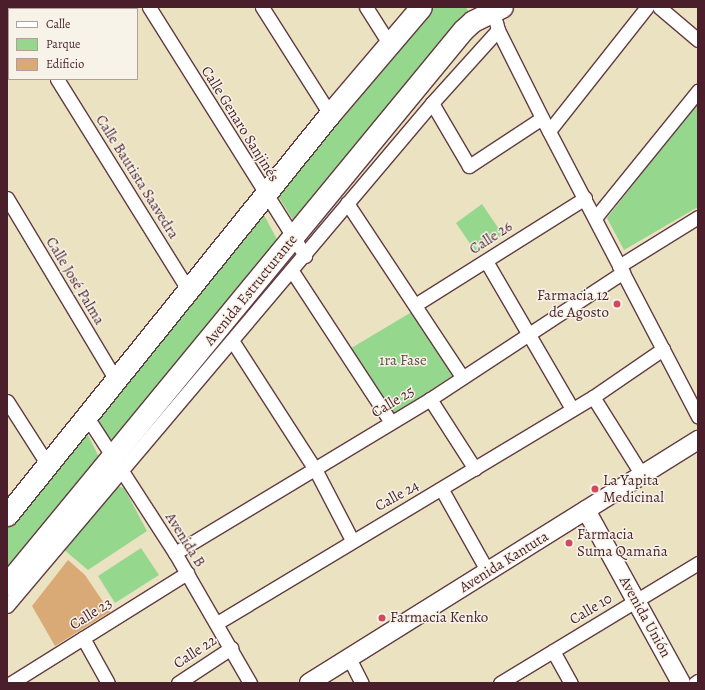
<!DOCTYPE html>
<html>
<head>
<meta charset="utf-8">
<style>
	body { margin:0 }
	#map { position:relative; width:705px; height:690px; overflow:hidden; background:#ebe2c1; font-family:Alegreya,serif }
	div>[style] { position:absolute }
	.green>* { inset:0; background:#96d78e }
	.building>* { inset:0; background:#daaa76 }
	.roads { filter:drop-shadow(1px 0 #623c42) drop-shadow(-1px 0 #623c42) drop-shadow(0 1px #623c42) drop-shadow(0 -1px #623c42) }
	.street>* { height:13px; margin:-6.5px; padding:0 6.5px; transform-origin:6.5px; border-radius:6.5px; background:#fff }
	.secondary>* { height:18px; margin:-9px; padding:0 9px; transform-origin:9px; border-radius:9px; background:#fff }
	.primary>* { height:21px; margin:-10.5px; padding:0 10.5px; transform-origin:10.5px; border-radius:10.5px; background:#fff }
	.dots>* { width:11px; height:11px; translate:-50% -50%; box-sizing:border-box; border:2px solid #f7f3e8; border-radius:50% }
	span { translate:-50% -50%; white-space:nowrap; text-align:center; line-height:1.15; -webkit-text-stroke:3px #f7f3e8; paint-order:stroke }
	.street-label { font-size:15px; color:#4a1f2b }
	.poi-label { font-size:15px; color:#4a1f2b }
	.right { translate:-100% -50%; text-align:right }
	.left { translate:0 -50%; text-align:left }
	.park-label { font-size:15px; color:#5d4d44 }
	.frame { position:absolute; inset:0; border:8px solid #4a1f2b; pointer-events:none }
	.legend { position:absolute; left:8px; top:8px; width:130px; height:72px; box-sizing:border-box; background:#f7f3e8; border:1px solid #b29e9c; margin:0; padding:5px 7px; list-style:none; font-size:12px; color:#4a1f2b }
	.legend li { display:flex; align-items:center; gap:8px; height:20px }
	.legend b { width:20px; border:1px solid #b29e9c }
</style>
</head>
<body>
<div id="map">
	<div class="green">
		<i style="clip-path:polygon(431px 7px,466px 7px,470px 14px,295px 223px,278px 196px)"></i>
		<i style="clip-path:polygon(698px 101px,698px 207px,624px 250px,607px 218px)"></i>
		<i style="clip-path:polygon(482px 204px,503px 235px,477px 254px,456px 223px)"></i>
		<i style="clip-path:polygon(264px 215px,279px 243px,112px 444px,97px 419px)"></i>
		<i style="clip-path:polygon(415px 310px,456px 373px,394px 415px,348px 350px)"></i>
		<i style="clip-path:polygon(86px 431px,100px 459px,7px 569px,7px 528px)"></i>
		<i style="clip-path:polygon(117px 486px,124px 488px,147px 531px,88px 570px,62px 548px)"></i>
		<i style="clip-path:polygon(141px 548px,159px 575px,115px 603px,98px 576px)"></i>
	</div>
	<div class="building">
		<i style="clip-path:polygon(68px 560px,85px 575px,110px 612px,55px 646px,32px 606px)"></i>
	</div>
	<div class="roads">
		<div class="street">
			<i style="left:13px;top:7px;width:2px;rotate:63deg"></i>
			<i style="left:149px;top:7px;width:294px;rotate:57.9deg"></i>
			<i style="left:262px;top:7px;width:127px;rotate:57.6deg"></i>
			<i style="left:366px;top:7px;width:45px;rotate:57.7deg"></i>
			<i style="left:659px;top:7px;width:51px;rotate:40.2deg"></i>
			<i style="left:496px;top:22px;width:8px;rotate:76deg"></i>
			<i style="left:498px;top:30px;width:98px;rotate:63.4deg"></i>
			<i style="left:542px;top:118px;width:337px;rotate:62.4deg"></i>
			<i style="left:57px;top:79px;width:250px;rotate:58.1deg"></i>
			<i style="left:432px;top:103px;width:73px;rotate:59.6deg"></i>
			<i style="left:469px;top:166px;width:87px;rotate:-33.3deg"></i>
			<i style="left:549px;top:131px;width:158px;rotate:-51.7deg"></i>
			<i style="left:7px;top:198px;width:212px;rotate:59.1deg"></i>
			<i style="left:347px;top:203px;width:209px;rotate:56.5deg"></i>
			<i style="left:595px;top:218px;width:164px;rotate:-51deg"></i>
			<i style="left:486px;top:261px;width:171px;rotate:59.8deg"></i>
			<i style="left:619px;top:266px;width:93px;rotate:-31.8deg"></i>
			<i style="left:292px;top:271px;width:179px;rotate:56.8deg"></i>
			<i style="left:415px;top:305px;width:201px;rotate:-32.2deg"></i>
			<i style="left:233px;top:342px;width:151px;rotate:57.2deg"></i>
			<i style="left:315px;top:469px;width:80px;rotate:62.5deg"></i>
			<i style="left:430px;top:399px;width:83px;rotate:57.3deg"></i>
			<i style="left:7px;top:401px;width:76px;rotate:57.4deg"></i>
			<i style="left:87px;top:417px;width:162px;rotate:57.1deg"></i>
			<i style="left:175px;top:553px;width:150px;rotate:60deg"></i>
			<i style="left:642px;top:475px;width:92px;rotate:-122.1deg"></i>
			<i style="left:593px;top:397px;width:85px;rotate:-34.4deg"></i>
			<i style="left:442px;top:490px;width:94px;rotate:60.7deg"></i>
			<i style="left:175px;top:553px;width:298px;rotate:-31.1deg"></i>
			<i style="left:430px;top:399px;width:231px;rotate:-33.3deg"></i>
			<i style="left:7px;top:606px;width:659px;rotate:-49.8deg"></i>
			<i style="left:432px;top:103px;width:98px;rotate:-47.9deg"></i>
			<i style="left:217px;top:623px;width:439px;rotate:-31deg"></i>
			<i style="left:83px;top:638px;width:51px;rotate:60.9deg"></i>
			<i style="left:553px;top:651px;width:37px;rotate:61deg"></i>
			<i style="left:349px;top:658px;width:28px;rotate:63deg"></i>
			<i style="left:11px;top:683px;width:208px;rotate:-32deg"></i>
			<i style="left:178px;top:683px;width:64px;rotate:-33.4deg"></i>
			<i style="left:500px;top:683px;width:232px;rotate:-31.2deg"></i>
			<i style="left:695px;top:683px;width:4px;rotate:-34deg"></i>
		</div>
		<div class="secondary">
			<i style="left:586px;top:510px;width:197px;rotate:61.2deg"></i>
			<i style="left:309px;top:683px;width:459px;rotate:-32deg"></i>
		</div>
		<div class="primary">
			<i style="left:7px;top:515px;width:515px;rotate:-51.15deg"></i>
			<i style="left:330px;top:114px;width:140px;rotate:-49.6deg"></i>
			<i style="left:7px;top:584px;width:718px;rotate:-50.54deg"></i>
			<i style="left:463px;top:30px;width:13px;rotate:-42deg"></i>
			<i style="left:473px;top:21px;width:32px;rotate:-26deg"></i>
		</div>
	</div>
	<div class="dots">
		<i style="left:617px;top:304px;background:#d1495b"></i>
		<i style="left:595px;top:489px;background:#d1495b"></i>
		<i style="left:569px;top:543px;background:#d1495b"></i>
		<i style="left:382px;top:618px;background:#d1495b"></i>
	</div>
	<div class="street-label">
		<span style="left:240px;top:124px;rotate:58deg">Calle Genaro Sanjinés</span>
		<span style="left:137px;top:177px;rotate:58deg">Calle Bautista Saavedra</span>
		<span style="left:491px;top:238px;rotate:-33deg">Calle 26</span>
		<span style="left:75px;top:281px;rotate:59deg">Calle José Palma</span>
		<span style="left:251px;top:290px;rotate:-51deg">Avenida Estructurante</span>
		<span style="left:393px;top:402px;rotate:-31deg">Calle 25</span>
		<span style="left:397px;top:496px;rotate:-29deg">Calle 24</span>
		<span style="left:185px;top:540px;rotate:58deg">Avenida B</span>
		<span style="left:504px;top:562px;rotate:-32deg">Avenida Kantuta</span>
		<span style="left:591px;top:609px;rotate:-31deg">Calle 10</span>
		<span style="left:91px;top:614px;rotate:-32deg">Calle 23</span>
		<span style="left:645px;top:617px;rotate:61deg">Avenida Unión</span>
		<span style="left:195px;top:652px;rotate:-33deg">Calle 22</span>
	</div>
	<div class="poi-label">
		<span class="right" style="left:609px;top:304px">Farmacia 12<br>de Agosto</span>
		<span class="left" style="left:603px;top:489px">La Yapita<br>Medicinal</span>
		<span class="left" style="left:577px;top:543px">Farmacia<br>Suma Qamaña</span>
		<span class="left" style="left:390px;top:618px">Farmacia Kenko</span>
	</div>
	<div class="park-label">
		<span style="left:403px;top:361px">1ra Fase</span>
	</div>
	<div class="frame"></div>
	<ul class="legend">
	<li><b style="height:5px;background:#fff"></b>Calle</li>
	<li><b style="height:11px;background:#96d78e"></b>Parque</li>
	<li><b style="height:11px;background:#daaa76"></b>Edificio</li>
	</ul>
</div>
</body>
</html>
